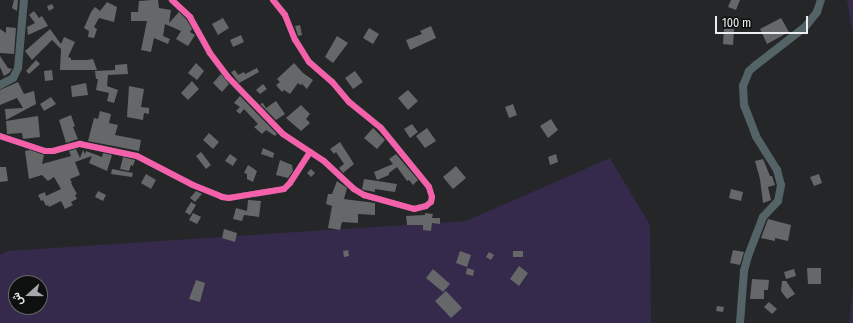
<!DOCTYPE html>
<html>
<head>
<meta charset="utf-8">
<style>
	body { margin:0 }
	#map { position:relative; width:853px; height:323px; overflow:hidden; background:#252627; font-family:"Fira Sans Condensed",Vazirmatn,sans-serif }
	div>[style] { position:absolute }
	.green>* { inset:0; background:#352a4c }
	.building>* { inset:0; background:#666768 }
	.street>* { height:5.5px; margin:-2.75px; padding:0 2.75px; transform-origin:2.75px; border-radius:2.75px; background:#4b585b }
	.secondary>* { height:8px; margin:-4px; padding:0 4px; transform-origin:4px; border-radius:4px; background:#536366 }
	.cycleway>* { height:6px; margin:-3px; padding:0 3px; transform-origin:3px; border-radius:3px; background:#f560ab }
	span { translate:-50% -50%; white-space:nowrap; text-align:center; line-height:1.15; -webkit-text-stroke:4px #0e1010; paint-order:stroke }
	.north { position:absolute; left:8px; top:275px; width:40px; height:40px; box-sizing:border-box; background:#0e1010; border:1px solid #676869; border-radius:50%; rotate:249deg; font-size:11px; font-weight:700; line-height:16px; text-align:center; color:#ecedef }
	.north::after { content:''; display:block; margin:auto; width:14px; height:18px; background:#a6a7a9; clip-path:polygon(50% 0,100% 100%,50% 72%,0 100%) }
	.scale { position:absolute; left:715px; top:16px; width:93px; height:18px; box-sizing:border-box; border:2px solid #ecedef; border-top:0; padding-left:5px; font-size:12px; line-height:14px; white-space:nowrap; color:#ecedef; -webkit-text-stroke:3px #0e1010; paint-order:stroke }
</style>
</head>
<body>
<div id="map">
	<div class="green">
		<i style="clip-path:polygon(847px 0,853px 0,853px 35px)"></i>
		<i style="clip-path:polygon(evenodd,610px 158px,650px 225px,651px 323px,0 323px,0 255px,7px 251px,466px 221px,610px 158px,16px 283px,40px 283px,40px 307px,16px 307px,16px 283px)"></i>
		<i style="clip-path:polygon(853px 287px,853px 323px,849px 323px)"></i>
	</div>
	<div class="building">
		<i style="clip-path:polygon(14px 0,18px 0,17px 11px,12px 8px)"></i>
		<i style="clip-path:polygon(152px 0,158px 0,159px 8px,171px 10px,169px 23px,179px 12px,187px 20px,192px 29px,190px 32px,195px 35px,188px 46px,176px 39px,181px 31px,165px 24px,163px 36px,170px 39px,168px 44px,154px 38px,151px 52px,141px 50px,147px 21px,131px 21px,131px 12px,138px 12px,139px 1px)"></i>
		<i style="clip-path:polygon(731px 0,740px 0,736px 10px,728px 7px)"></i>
		<i style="clip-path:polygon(107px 2px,117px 7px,114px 22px,99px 18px,94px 27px,97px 29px,94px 38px,88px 37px,89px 31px,84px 28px,91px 12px,95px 7px,100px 11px)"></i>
		<i style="clip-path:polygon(52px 4px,54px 8px,49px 11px,47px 6px)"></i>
		<i style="clip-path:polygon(34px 11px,39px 18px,42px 16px,48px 26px,28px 35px,27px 27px,35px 23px,29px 15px)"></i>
		<i style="clip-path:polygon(223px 18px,229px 28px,218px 35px,212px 24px)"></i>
		<i style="clip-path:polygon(781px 18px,789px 32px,767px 44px,760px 29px)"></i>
		<i style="clip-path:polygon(300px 25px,302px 35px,298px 36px,295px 26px)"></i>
		<i style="clip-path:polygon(431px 26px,436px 38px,410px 50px,406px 40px,422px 34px,420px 31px)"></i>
		<i style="clip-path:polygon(6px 27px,16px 28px,14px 54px,0 53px,0 29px,6px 33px)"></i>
		<i style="clip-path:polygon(369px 28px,379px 34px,373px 44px,363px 38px)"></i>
		<i style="clip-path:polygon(50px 29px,61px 44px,64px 37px,75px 42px,68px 57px,71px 58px,71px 60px,87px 60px,93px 59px,97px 70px,60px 70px,61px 49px,52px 40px,32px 60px,25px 51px)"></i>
		<i style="clip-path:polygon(724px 29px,734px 29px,733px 45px,723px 44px)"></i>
		<i style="clip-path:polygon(241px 35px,244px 42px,233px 47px,230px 40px)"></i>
		<i style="clip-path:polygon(337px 36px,348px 43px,333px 63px,325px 57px)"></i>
		<i style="clip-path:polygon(0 56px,8px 68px,12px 69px,9px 73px,4px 76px,0 67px)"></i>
		<i style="clip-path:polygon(36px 60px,40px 64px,29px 74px,26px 71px)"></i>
		<i style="clip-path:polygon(196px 63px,204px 71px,197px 80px,188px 73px)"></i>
		<i style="clip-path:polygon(294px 63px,303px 73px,313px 80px,307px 89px,302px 84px,300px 85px,298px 83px,290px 94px,284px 90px,282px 92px,276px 85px,280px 82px,277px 79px)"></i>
		<i style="clip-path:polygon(127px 64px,128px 74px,108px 75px,107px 86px,118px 90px,114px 103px,107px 101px,109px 93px,96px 90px,98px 79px,96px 79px,95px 71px,115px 70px,115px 65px)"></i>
		<i style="clip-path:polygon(257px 68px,259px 72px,239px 83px,231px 72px,235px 70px,238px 75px,244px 72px,245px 74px)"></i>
		<i style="clip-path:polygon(52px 70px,53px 80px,45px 81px,44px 71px)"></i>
		<i style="clip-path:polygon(355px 71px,363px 82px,353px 89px,345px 78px)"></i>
		<i style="clip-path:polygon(221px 74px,229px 84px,222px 92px,213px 83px)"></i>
		<i style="clip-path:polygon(192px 81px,199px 89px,188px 100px,181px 93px)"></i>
		<i style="clip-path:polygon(18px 82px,24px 94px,34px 91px,36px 104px,6px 120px,5px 109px,23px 108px,17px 98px,0 105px,0 90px)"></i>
		<i style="clip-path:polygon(86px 83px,88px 95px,72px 97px,71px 86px)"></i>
		<i style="clip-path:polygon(263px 84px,267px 89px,260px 94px,256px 90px)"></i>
		<i style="clip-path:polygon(129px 86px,144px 89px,141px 107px,149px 108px,149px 114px,144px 113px,143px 120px,127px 117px)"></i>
		<i style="clip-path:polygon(408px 90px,418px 101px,408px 110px,398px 98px)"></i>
		<i style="clip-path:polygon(240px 96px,277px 134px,275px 136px,266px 130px,262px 134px,254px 127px,258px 124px,244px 109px,240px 114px,236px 111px,240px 107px,234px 103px)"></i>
		<i style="clip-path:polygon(51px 97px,56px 104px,44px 111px,40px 104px)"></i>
		<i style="clip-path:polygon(276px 101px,285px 114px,276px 120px,260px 104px,263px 103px,266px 108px)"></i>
		<i style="clip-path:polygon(513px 104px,517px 115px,509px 118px,505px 107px)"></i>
		<i style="clip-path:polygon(301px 105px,310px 114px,306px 119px,310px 123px,301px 131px,286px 118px)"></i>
		<i style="clip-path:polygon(100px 111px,111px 114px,109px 123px,118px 125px,115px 135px,141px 140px,139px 151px,88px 141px,94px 118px,98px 119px)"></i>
		<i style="clip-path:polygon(71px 115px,75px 126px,73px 127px,78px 139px,66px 143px,59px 120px)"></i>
		<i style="clip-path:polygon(38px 116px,40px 137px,23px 139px,22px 133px,7px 134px,6px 121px)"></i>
		<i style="clip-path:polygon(551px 119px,558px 130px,548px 138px,540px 126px)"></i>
		<i style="clip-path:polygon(412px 124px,418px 132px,410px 138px,404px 129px)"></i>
		<i style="clip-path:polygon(373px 128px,385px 140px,377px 149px,364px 138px)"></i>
		<i style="clip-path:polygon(427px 128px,436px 141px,425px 148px,416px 136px)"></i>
		<i style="clip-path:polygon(209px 133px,219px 142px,213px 149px,203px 140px)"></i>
		<i style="clip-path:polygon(340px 142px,354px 164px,343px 173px,339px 168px,344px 164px,336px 152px,334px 154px,330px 149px)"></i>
		<i style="clip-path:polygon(263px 148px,274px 153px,273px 158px,261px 154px)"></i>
		<i style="clip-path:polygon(76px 149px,80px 158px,83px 150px,85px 154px,86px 151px,102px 157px,103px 153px,112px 155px,107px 171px,89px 163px,92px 156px,75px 162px,80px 175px,70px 179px,72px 183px,71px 183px,77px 194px,75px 195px,77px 199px,71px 202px,73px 205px,65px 209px,61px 201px,49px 207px,48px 205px,46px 206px,43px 200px,41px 201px,38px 195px,45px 192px,46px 196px,61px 189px,54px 177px,48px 181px,42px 175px,29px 179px,25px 151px,30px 150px,44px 155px,42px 164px,71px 156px,69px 151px)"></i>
		<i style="clip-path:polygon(201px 152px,211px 165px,206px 169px,196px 156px)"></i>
		<i style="clip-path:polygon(230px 154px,237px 159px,233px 166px,225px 161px)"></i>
		<i style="clip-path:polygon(396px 154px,418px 180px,413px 185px,409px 180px,407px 181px,397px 167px,389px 173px,389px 175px,377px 180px,374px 172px,393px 164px,389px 159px)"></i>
		<i style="clip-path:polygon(556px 154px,558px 162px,550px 165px,548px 157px)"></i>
		<i style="clip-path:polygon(123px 157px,135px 160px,133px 166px,131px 165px,129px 171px,120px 169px)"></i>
		<i style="clip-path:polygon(763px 159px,770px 176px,772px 176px,775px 185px,768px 187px,771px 200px,763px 203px,760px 179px,755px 161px)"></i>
		<i style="clip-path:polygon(280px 160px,292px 165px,293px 171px,288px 178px,276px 175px)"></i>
		<i style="clip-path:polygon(248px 165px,257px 171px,253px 182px,247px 179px,247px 174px,244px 173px)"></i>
		<i style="clip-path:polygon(456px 166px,466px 178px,453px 189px,443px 177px)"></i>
		<i style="clip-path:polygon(0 167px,6px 167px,8px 181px,0 182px)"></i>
		<i style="clip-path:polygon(112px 169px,133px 173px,132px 177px,111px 174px)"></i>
		<i style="clip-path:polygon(311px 169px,315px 173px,311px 177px,307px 173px)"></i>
		<i style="clip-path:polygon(146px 174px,156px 180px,151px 189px,141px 183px)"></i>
		<i style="clip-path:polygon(819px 174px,822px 183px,814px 186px,810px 177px)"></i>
		<i style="clip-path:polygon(364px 179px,397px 184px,395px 192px,375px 189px,375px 192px,364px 190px,362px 189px)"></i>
		<i style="clip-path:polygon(337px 181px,347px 188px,344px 199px,375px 203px,375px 215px,358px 214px,358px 223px,342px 222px,340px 230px,328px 228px,332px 206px,326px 204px,328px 194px,332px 194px)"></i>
		<i style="clip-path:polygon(731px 189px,743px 192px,741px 201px,729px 198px)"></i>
		<i style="clip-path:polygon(98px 191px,106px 195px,103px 201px,95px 197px)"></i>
		<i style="clip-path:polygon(196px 191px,202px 194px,195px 202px,190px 198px)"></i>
		<i style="clip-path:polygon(248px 200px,261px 201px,259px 217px,244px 215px,242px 221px,233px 219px,236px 208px,247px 211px)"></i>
		<i style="clip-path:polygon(191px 202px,196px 205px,190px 215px,185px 212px)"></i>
		<i style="clip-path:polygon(193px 213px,201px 217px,197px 224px,189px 220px)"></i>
		<i style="clip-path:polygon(425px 213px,433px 214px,432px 218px,440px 218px,440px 224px,432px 223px,431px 231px,423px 230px,423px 225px,407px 225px,406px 216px,425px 215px)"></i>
		<i style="clip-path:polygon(768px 219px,791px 225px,788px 241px,775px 238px,775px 241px,761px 238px)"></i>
		<i style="clip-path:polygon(224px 229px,237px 233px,235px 242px,222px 238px)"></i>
		<i style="clip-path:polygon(348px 250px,349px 256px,344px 257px,343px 251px)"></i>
		<i style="clip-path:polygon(733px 250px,744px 252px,740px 265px,730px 263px)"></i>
		<i style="clip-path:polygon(460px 251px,471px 255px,467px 267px,456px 263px)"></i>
		<i style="clip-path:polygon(513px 251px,523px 251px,523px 257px,513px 257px)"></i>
		<i style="clip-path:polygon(489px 252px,494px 255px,491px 260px,486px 257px)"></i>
		<i style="clip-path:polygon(519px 266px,528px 273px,519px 286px,510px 279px)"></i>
		<i style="clip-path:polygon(467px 268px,474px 270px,473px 276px,466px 274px)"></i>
		<i style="clip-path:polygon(807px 268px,821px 268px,821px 284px,808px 284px)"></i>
		<i style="clip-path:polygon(433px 269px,450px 284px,443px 292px,426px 278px)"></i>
		<i style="clip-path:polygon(794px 269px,796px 276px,786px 279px,784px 272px)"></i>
		<i style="clip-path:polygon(752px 279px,769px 280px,768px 290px,764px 290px,764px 299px,750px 299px)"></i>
		<i style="clip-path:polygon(196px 280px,205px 283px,200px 302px,189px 299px)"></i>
		<i style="clip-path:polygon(782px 281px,786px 281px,795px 294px,787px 299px,781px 291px)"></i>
		<i style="clip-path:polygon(446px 291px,462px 308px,451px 318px,435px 301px)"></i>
		<i style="clip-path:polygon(769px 302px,777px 309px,772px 314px,764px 307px)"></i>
		<i style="clip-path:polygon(717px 306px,724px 307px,723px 312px,716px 311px)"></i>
	</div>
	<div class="street">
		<i style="left:172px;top:0;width:25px;rotate:43deg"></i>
		<i style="left:190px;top:17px;width:41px;rotate:60.9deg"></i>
		<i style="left:210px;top:53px;width:30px;rotate:53deg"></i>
		<i style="left:228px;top:77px;width:79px;rotate:46deg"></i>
		<i style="left:283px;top:134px;width:49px;rotate:33.4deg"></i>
		<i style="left:324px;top:161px;width:41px;rotate:43deg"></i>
		<i style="left:354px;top:189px;width:12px;rotate:31deg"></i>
		<i style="left:364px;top:195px;width:52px;rotate:15.6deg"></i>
		<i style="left:414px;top:209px;width:12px;rotate:-14deg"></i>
		<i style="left:426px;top:206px;width:6px;rotate:-39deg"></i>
		<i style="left:431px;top:202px;width:5px;rotate:-79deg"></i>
		<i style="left:432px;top:197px;width:10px;rotate:-107deg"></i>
		<i style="left:429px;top:187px;width:76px;rotate:-129.1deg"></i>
		<i style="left:381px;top:128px;width:41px;rotate:-140.9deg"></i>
		<i style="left:349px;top:102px;width:26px;rotate:-130deg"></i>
		<i style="left:332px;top:82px;width:30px;rotate:-139deg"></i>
		<i style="left:309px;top:62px;width:26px;rotate:-122deg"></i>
		<i style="left:295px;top:40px;width:27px;rotate:-112deg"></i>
		<i style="left:285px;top:15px;width:19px;rotate:-129deg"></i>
		<i style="left:0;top:136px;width:47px;rotate:18.4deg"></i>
		<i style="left:45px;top:151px;width:8px"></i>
		<i style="left:53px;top:151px;width:28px;rotate:-15deg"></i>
		<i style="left:80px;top:144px;width:58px;rotate:11.9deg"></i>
		<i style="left:137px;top:156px;width:63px;rotate:27.4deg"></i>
		<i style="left:193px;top:185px;width:31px;rotate:22deg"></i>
		<i style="left:222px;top:197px;width:7px;rotate:8deg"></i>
		<i style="left:229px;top:198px;width:56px;rotate:-9.3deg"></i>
		<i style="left:284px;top:189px;width:8px;rotate:-45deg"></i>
		<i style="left:290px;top:183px;width:37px;rotate:-57deg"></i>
	</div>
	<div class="secondary">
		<i style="left:0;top:85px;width:15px;rotate:-28deg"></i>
		<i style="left:13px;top:78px;width:11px;rotate:-63deg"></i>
		<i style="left:18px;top:68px;width:68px;rotate:-85deg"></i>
		<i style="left:740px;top:323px;width:52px;rotate:-85.6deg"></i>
		<i style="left:744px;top:271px;width:16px;rotate:-75deg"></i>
		<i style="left:748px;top:256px;width:42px;rotate:-69deg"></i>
		<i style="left:763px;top:217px;width:22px;rotate:-47deg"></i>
		<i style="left:778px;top:201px;width:16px;rotate:-79deg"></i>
		<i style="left:781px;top:185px;width:16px;rotate:-105deg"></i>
		<i style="left:777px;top:170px;width:40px;rotate:-122deg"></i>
		<i style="left:756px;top:136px;width:33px;rotate:-111deg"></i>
		<i style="left:744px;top:105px;width:19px;rotate:-93deg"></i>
		<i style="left:743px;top:86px;width:16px;rotate:-68deg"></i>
		<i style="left:749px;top:71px;width:9px;rotate:-41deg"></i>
		<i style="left:756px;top:65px;width:62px;rotate:-37.8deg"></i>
		<i style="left:805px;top:27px;width:19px;rotate:-51deg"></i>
		<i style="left:817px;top:12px;width:13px;rotate:-72deg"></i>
	</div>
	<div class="cycleway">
		<i style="left:172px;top:0;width:25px;rotate:43deg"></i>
		<i style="left:190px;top:17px;width:41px;rotate:60.9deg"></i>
		<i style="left:210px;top:53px;width:30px;rotate:53deg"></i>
		<i style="left:228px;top:77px;width:79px;rotate:46deg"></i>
		<i style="left:283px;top:134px;width:49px;rotate:33.4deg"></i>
		<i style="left:324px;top:161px;width:41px;rotate:43deg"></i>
		<i style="left:354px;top:189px;width:12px;rotate:31deg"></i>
		<i style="left:364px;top:195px;width:52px;rotate:15.6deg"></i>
		<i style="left:414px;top:209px;width:12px;rotate:-14deg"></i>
		<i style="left:426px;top:206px;width:6px;rotate:-39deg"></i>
		<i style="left:431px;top:202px;width:5px;rotate:-79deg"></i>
		<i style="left:432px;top:197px;width:10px;rotate:-107deg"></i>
		<i style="left:429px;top:187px;width:76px;rotate:-129.1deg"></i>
		<i style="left:381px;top:128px;width:41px;rotate:-140.9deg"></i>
		<i style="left:349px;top:102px;width:26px;rotate:-130deg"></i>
		<i style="left:332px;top:82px;width:30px;rotate:-139deg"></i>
		<i style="left:309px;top:62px;width:26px;rotate:-122deg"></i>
		<i style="left:295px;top:40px;width:27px;rotate:-112deg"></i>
		<i style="left:285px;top:15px;width:19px;rotate:-129deg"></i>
		<i style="left:0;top:136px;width:47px;rotate:18.4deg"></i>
		<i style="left:45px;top:151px;width:8px"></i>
		<i style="left:53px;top:151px;width:28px;rotate:-15deg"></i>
		<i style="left:80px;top:144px;width:58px;rotate:11.9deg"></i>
		<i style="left:137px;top:156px;width:63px;rotate:27.4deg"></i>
		<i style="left:193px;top:185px;width:31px;rotate:22deg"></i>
		<i style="left:222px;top:197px;width:7px;rotate:8deg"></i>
		<i style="left:229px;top:198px;width:56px;rotate:-9.3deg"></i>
		<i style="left:284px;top:189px;width:8px;rotate:-45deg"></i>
		<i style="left:290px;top:183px;width:37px;rotate:-57deg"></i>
	</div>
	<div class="north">ش</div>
	<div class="scale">100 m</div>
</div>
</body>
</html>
